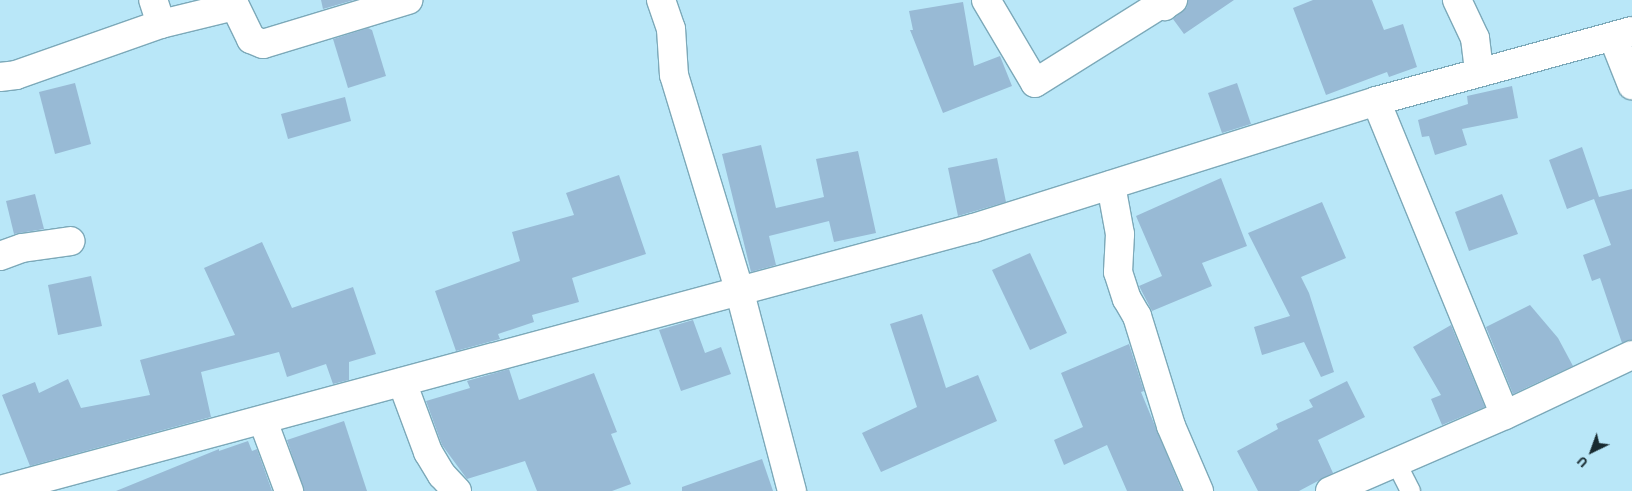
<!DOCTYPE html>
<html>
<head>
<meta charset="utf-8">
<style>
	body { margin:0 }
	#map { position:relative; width:1632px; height:491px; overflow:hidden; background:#b9e7f8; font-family:Barlow,sans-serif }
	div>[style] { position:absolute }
	.building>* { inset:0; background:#98bad5 }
	.roads { filter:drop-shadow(1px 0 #7ca9b9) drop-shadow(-1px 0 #7ca9b9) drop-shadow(0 1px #7ca9b9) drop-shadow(0 -1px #7ca9b9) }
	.service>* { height:19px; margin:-9.5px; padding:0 9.5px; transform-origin:9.5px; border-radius:9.5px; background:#fff }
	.minor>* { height:28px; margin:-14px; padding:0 14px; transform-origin:14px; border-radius:14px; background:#fff }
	span { translate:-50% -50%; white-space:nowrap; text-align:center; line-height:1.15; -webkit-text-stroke:5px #b9e7f8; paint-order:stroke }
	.north { position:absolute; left:1567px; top:426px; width:50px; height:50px; -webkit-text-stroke:4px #b9e7f8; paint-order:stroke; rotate:222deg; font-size:14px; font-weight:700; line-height:20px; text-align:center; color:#182a30 }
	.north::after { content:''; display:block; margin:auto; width:18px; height:22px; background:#182a30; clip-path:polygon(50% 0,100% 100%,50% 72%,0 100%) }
</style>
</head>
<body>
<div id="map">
	<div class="building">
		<i style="clip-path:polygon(321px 0,354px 0,323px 9px)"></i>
		<i style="clip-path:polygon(1188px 0,1234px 0,1184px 34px,1173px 19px,1187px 7px)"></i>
		<i style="clip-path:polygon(1313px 0,1372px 0,1384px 30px,1403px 24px,1417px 67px,1389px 77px,1387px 72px,1326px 95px,1293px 8px)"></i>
		<i style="clip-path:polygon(963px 2px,974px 66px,1000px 56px,1012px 86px,943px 113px,910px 30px,913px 30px,909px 11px)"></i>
		<i style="clip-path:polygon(368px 28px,372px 30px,386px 76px,348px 88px,333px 39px)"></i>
		<i style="clip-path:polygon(75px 83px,91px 144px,55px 154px,39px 92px)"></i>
		<i style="clip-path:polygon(1237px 83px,1251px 124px,1222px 133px,1208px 93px)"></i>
		<i style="clip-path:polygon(1512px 86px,1518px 118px,1462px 129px,1467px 145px,1435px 155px,1429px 136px,1422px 137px,1418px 120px,1468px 104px,1467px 96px)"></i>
		<i style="clip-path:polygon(345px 97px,351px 121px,288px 139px,281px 114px)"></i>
		<i style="clip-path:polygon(761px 145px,776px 208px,824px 197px,816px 159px,858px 151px,876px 233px,834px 242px,829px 221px,769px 236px,776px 265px,751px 272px,722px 154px)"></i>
		<i style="clip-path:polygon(1582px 147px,1599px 197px,1632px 189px,1632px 340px,1622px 343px,1600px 278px,1592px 281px,1583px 255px,1611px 245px,1594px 199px,1567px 209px,1549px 160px)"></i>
		<i style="clip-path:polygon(997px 158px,1006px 202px,958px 216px,948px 168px)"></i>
		<i style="clip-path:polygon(619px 175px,646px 254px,572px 278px,579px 302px,532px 315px,534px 322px,498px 334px,500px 339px,456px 351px,435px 291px,520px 261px,512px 232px,574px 215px,566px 193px)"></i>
		<i style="clip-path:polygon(1221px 178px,1247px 246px,1202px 263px,1212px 286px,1152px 311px,1139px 286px,1162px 276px,1136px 216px)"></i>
		<i style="clip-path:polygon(35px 194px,44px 229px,14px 234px,6px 201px)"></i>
		<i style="clip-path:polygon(1502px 194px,1518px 234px,1469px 251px,1455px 212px)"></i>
		<i style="clip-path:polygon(1322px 202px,1346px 258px,1301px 277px,1309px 293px,1334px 372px,1321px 377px,1304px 342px,1262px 355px,1254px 327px,1290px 316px,1248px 233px)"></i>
		<i style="clip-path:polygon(262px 242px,292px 308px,353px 287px,376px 354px,349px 362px,349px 380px,333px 384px,326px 364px,287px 377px,279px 352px,201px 372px,211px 417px,30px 466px,2px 395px,35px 382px,39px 393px,68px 379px,81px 408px,150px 395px,140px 360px,235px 335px,204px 268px)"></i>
		<i style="clip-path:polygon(1030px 253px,1067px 333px,1030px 350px,992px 270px)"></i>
		<i style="clip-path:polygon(91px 276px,102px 326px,58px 335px,48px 285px)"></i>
		<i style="clip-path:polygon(1530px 305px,1558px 338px,1573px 366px,1513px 394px,1486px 327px)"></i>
		<i style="clip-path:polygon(922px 314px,946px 388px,978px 375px,997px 421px,881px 472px,862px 433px,917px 407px,890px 324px)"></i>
		<i style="clip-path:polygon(693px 320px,705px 353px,721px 347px,731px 374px,681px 391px,659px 330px)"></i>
		<i style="clip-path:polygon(1451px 325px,1485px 407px,1442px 425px,1431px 399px,1441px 395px,1413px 347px)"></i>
		<i style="clip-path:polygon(1129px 344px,1144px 391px,1141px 392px,1182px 491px,1127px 491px,1107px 445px,1064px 465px,1054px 440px,1083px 427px,1061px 373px)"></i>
		<i style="clip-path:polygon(509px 369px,519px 400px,594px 373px,617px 432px,611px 434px,631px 484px,612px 491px,537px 491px,525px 461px,467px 479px,442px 445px,426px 401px,470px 388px,467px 381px)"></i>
		<i style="clip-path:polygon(1347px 381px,1365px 417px,1318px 440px,1333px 473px,1299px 491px,1258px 491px,1237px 451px,1278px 429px,1276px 424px,1313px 407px,1309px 400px)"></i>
		<i style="clip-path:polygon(344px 421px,367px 491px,304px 491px,287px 440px)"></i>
		<i style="clip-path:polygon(248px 441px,252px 451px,257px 449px,272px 491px,116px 491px,219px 449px,219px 451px)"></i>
		<i style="clip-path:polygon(762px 459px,773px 491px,682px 491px,682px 487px)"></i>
	</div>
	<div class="roads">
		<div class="service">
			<i style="left:1396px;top:463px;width:31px;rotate:63deg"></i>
		</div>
		<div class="minor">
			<i style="left:661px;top:0;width:31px;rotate:71deg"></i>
			<i style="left:671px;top:29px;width:46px;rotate:86.3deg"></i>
			<i style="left:674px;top:75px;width:224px;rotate:73.1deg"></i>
			<i style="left:739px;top:289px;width:209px;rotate:75.3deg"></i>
			<i style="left:986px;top:0;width:96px;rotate:59.4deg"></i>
			<i style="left:1035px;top:83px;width:149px;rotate:-32.1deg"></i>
			<i style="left:1161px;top:4px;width:4px;rotate:34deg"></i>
			<i style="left:1164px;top:6px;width:11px;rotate:-34deg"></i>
			<i style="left:1457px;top:0;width:42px;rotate:64.7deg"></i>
			<i style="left:1475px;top:38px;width:34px;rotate:83deg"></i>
			<i style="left:161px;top:24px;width:76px;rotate:-13.7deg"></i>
			<i style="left:235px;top:6px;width:37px;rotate:64deg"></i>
			<i style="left:251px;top:39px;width:13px;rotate:23deg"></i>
			<i style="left:263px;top:44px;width:152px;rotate:-16.9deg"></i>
			<i style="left:1613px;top:37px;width:52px;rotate:68.4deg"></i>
			<i style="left:0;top:77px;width:16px;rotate:-7deg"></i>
			<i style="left:16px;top:75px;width:154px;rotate:-19.4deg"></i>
			<i style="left:161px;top:24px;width:25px;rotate:-108deg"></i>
			<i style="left:1376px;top:101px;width:339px;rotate:67.7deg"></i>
			<i style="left:1111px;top:185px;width:50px;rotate:79.6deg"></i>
			<i style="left:1120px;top:234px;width:38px;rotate:93deg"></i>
			<i style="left:1118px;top:272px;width:28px;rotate:72deg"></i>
			<i style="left:1127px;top:299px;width:20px;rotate:60deg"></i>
			<i style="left:1137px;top:316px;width:115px;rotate:72.8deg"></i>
			<i style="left:1171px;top:426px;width:71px;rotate:66.7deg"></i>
			<i style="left:0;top:256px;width:23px;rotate:-20deg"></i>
			<i style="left:22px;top:248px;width:49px;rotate:-8.1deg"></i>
			<i style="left:402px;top:382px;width:75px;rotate:69.6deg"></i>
			<i style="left:428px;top:452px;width:27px;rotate:59deg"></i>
			<i style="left:442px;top:475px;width:22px;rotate:47deg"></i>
			<i style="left:263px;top:421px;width:75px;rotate:69.6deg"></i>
			<i style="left:0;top:490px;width:1009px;rotate:-15.06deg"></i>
			<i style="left:974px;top:228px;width:422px;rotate:-17.5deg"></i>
			<i style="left:1376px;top:101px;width:265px;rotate:-15.3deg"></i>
			<i style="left:1330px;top:491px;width:191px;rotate:-23.5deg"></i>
			<i style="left:1505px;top:415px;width:140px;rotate:-25.3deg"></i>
		</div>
	</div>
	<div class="north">U</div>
</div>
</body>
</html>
